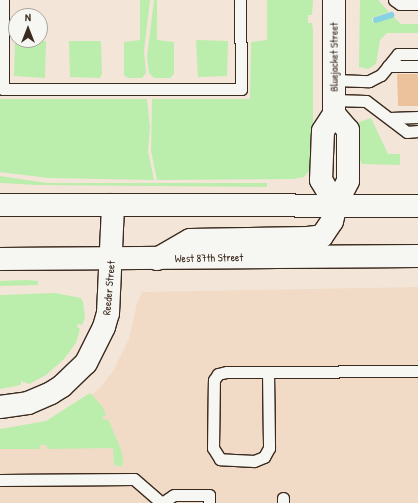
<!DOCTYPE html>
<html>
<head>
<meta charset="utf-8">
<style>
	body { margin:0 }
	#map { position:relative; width:418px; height:503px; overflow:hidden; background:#f3e6d8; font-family:"Patrick Hand",sans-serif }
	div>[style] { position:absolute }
	.built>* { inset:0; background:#f1dbc6 }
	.green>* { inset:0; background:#bbedad }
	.stream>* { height:5.5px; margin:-2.75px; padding:0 2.75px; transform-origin:2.75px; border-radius:2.75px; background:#84d2e2 }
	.building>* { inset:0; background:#ebc29b }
	.roads { filter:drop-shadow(1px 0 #3b2a1e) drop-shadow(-1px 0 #3b2a1e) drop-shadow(0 1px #3b2a1e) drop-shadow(0 -1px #3b2a1e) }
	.lane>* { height:11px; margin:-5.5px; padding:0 5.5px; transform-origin:5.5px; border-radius:5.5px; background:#f6f6f2 }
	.street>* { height:22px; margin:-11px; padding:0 11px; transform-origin:11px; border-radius:11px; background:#f6f6f2 }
	.secondary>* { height:22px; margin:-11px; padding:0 11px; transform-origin:11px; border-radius:11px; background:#f6f6f2 }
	span { translate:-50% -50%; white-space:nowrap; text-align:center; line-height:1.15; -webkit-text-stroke:3px #f6f6f2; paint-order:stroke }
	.street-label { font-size:11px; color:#3b2a1e }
	.north { position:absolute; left:8px; top:8px; width:40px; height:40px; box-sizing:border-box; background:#f6f6f2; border:1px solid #aba49d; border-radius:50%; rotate:0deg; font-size:11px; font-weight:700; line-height:16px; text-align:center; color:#3b2a1e }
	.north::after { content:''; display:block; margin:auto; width:14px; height:18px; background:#3b2a1e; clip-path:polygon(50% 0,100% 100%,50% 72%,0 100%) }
</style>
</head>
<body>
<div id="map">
	<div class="built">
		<i style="clip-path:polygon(418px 287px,418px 503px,0 503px,0 431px,45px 424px,87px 399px,100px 388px,113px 371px,129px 339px,137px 303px,142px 292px)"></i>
	</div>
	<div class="green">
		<i style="clip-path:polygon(140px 0,150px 0,144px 51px,146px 73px,142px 78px,128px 78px,124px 75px,124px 42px,140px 40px)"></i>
		<i style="clip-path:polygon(154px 0,157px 0,157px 40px,174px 42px,174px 74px,170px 78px,154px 78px,149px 73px,147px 57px)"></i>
		<i style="clip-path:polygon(267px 0,313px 0,312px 15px,308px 15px,308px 23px,312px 23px,313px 31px,313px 156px,309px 171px,304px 177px,293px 179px,157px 180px,151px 151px,152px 99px,250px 99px,251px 42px,267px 40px)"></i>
		<i style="clip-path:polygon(360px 0,378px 0,389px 12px,372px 18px,372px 22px,394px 17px,401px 24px,418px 24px,418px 33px,387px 33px,380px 40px,376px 64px,368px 69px,359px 67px)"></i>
		<i style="clip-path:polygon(198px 40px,228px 41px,227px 76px,198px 77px,196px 41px)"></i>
		<i style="clip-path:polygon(15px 41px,46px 41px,45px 78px,14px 76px)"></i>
		<i style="clip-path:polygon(69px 41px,101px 41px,102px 74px,100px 78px,70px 77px)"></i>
		<i style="clip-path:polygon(0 99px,147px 99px,150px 128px,148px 151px,154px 180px,48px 178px,0 172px)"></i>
		<i style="clip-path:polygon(371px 118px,388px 154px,400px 154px,400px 165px,362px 164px,359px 158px,359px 122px)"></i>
		<i style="clip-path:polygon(0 176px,47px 183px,267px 183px,267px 187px,38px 185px,0 183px)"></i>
		<i style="clip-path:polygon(27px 280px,38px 281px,38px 285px,0 286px,0 281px)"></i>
		<i style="clip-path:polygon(55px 293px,81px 298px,83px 302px,85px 318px,82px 325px,78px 324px,77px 327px,80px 329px,76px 343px,64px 359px,46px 375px,29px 384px,21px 381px,21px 385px,0 389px,0 295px)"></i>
		<i style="clip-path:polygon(90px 393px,102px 406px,106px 415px,102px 417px,104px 420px,108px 419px,122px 452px,123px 463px,121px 467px,114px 465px,113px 448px,47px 449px,47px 445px,40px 445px,40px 449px,0 449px,0 429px,46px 421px)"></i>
	</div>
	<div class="stream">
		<i style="left:376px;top:20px;width:16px;rotate:-18deg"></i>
	</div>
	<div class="building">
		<i style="clip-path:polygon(397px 74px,418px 74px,418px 106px,398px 106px)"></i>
	</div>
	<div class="roads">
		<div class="lane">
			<i style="left:3px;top:0;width:89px;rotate:90deg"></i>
			<i style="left:3px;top:89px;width:238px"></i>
			<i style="left:241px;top:89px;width:89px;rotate:-90.6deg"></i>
			<i style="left:394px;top:0;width:7px;rotate:34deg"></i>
			<i style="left:400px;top:4px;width:18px"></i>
			<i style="left:388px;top:66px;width:30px"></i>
			<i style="left:334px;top:80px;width:35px;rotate:2deg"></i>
			<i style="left:369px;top:81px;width:13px;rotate:-27deg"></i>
			<i style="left:381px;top:75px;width:27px;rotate:-51deg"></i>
			<i style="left:398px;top:54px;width:20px"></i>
			<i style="left:334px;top:100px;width:32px;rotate:2deg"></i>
			<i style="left:366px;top:101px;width:51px;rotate:37.1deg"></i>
			<i style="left:407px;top:132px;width:11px;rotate:-5deg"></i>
			<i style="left:390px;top:118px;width:28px;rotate:-2deg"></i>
			<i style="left:268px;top:372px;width:76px;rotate:89.2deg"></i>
			<i style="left:269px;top:448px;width:10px;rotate:119deg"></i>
			<i style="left:264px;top:457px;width:11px;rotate:158deg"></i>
			<i style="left:254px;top:461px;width:34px;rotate:-177deg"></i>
			<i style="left:220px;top:459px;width:13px;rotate:-122deg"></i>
			<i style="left:213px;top:448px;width:68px;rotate:-89.2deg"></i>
			<i style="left:214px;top:380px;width:7px;rotate:-56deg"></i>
			<i style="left:218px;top:374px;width:9px;rotate:-13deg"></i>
			<i style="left:227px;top:372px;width:41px"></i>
			<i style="left:268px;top:372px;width:150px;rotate:-0.4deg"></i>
			<i style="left:0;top:480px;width:134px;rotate:-0.4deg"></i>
			<i style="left:134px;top:479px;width:37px;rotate:41deg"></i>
			<i style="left:283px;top:498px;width:5px;rotate:90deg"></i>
			<i style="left:162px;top:503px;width:14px;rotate:-34deg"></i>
			<i style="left:174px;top:495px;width:35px"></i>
			<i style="left:209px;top:495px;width:8px;rotate:90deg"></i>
		</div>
		<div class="street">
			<i style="left:334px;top:0;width:114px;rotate:90deg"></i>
			<i style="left:334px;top:114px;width:20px;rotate:123deg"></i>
			<i style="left:323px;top:131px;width:49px;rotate:92.3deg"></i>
			<i style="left:321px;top:180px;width:29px;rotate:59deg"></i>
			<i style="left:334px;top:114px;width:21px;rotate:49deg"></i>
			<i style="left:348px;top:130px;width:51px;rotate:90deg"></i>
			<i style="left:348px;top:181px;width:27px;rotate:117deg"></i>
			<i style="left:0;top:407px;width:28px;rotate:-8deg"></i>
			<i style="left:28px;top:403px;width:25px;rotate:-23deg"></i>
			<i style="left:51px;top:393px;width:13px;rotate:-32deg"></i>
			<i style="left:62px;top:386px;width:33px;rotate:-44deg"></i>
			<i style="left:86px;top:363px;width:40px;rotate:-63.4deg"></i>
			<i style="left:104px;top:327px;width:15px;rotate:-74deg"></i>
			<i style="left:108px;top:313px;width:108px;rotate:-87.3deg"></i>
		</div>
		<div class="secondary">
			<i style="left:0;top:205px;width:418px;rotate:0.1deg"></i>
			<i style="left:0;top:259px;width:418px;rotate:-0.4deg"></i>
			<i style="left:157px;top:259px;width:38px;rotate:-30deg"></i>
			<i style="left:190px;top:240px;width:118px;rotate:-1deg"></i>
			<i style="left:308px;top:238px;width:14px;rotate:-8deg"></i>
			<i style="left:322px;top:236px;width:18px;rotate:-56deg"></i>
			<i style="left:332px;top:221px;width:16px;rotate:-76deg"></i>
		</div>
	</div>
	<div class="street-label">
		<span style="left:334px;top:57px;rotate:-90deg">Bluejacket Street</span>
		<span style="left:209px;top:258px;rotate:-1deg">West 87th Street</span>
		<span style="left:109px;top:288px;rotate:-85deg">Reeder Street</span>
	</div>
	<div class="north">N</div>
</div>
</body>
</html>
